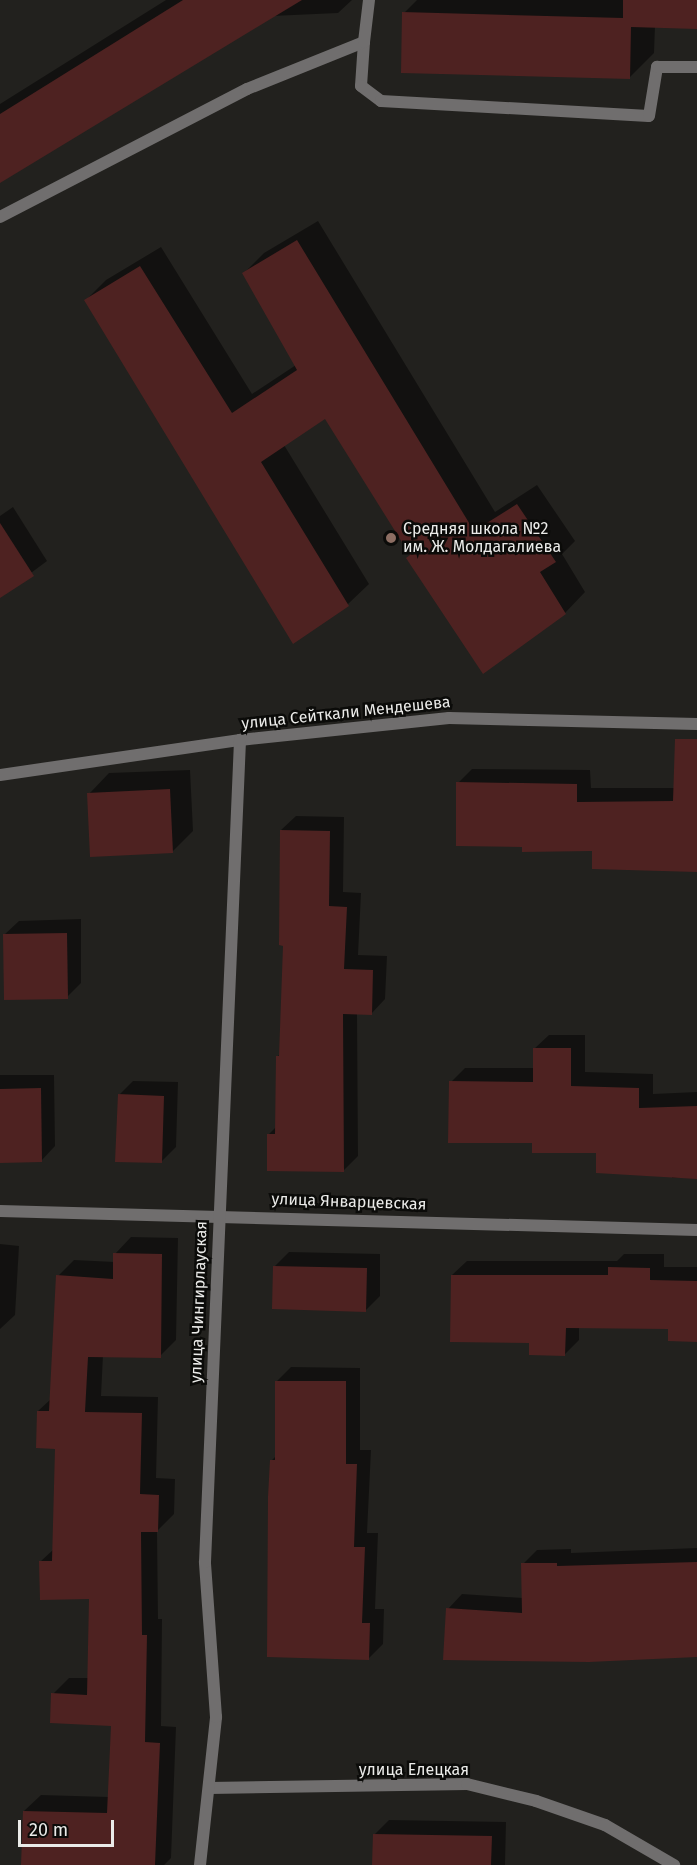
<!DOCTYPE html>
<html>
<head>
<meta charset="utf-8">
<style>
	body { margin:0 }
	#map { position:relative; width:697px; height:1865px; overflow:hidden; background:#22211e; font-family:"Fira Sans",sans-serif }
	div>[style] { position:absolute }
	.shadow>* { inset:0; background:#0007 }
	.building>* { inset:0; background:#4e2221 }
	.service>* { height:12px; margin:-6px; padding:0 6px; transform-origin:6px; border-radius:6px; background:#706e6e }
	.minor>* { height:12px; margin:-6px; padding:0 6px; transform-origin:6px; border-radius:6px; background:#706e6e }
	.dots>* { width:16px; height:16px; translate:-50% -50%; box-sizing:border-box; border:3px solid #0b0b09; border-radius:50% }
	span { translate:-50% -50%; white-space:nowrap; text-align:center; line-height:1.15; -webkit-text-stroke:5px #0b0b09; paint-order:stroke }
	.poi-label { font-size:16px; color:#ebebe9 }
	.left { translate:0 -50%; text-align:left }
	.street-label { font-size:16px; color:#ebebe9 }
	.scale { position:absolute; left:18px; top:1820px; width:96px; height:27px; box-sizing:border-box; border:3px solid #ebebe9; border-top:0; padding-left:8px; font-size:18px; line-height:21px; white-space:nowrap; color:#ebebe9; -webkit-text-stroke:4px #0b0b09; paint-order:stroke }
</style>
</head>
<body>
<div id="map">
	<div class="shadow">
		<i style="clip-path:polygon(166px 0,352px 0,338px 13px,272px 16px,0 181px,0 104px)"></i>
		<i style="clip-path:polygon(417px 0,697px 0,697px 27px,655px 26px,654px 53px,629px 78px,404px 13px)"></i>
		<i style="clip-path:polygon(318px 221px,495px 512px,537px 485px,575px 541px,562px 554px,585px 592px,565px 613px,412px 555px,325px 417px,284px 445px,369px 584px,348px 604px,293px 642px,86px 300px,106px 280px,161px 247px,252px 394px,296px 365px,244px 273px,264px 253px)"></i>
		<i style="clip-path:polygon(13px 507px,47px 561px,0 596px,0 516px)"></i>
		<i style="clip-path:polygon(472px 769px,590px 770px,591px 788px,674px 788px,697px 773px,697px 871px,594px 850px,523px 845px,458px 783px)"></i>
		<i style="clip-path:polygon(190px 770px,193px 831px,172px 852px,89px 794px,109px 773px)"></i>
		<i style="clip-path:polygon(296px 816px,344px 817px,343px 892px,361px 893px,358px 955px,387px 956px,385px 999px,371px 1014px,357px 1013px,358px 1156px,344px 1170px,268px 1135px,277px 1126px,277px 1057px,281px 1053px,284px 944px,281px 830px)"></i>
		<i style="clip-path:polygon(81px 919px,81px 983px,67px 997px,4px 935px,19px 921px)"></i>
		<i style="clip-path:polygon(549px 1035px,585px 1035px,585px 1072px,653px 1074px,653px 1094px,697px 1092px,697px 1177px,672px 1178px,672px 1174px,598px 1152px,534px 1142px,451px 1082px,465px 1068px,534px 1068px,534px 1049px)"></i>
		<i style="clip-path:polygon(0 1075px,54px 1075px,55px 1146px,41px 1161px,0 1160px)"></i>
		<i style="clip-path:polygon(133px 1081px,178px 1082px,176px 1147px,161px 1162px,119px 1095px)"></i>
		<i style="clip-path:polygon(131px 1237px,178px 1238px,176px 1340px,160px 1356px,103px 1355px,101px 1396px,158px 1397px,156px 1478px,175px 1479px,174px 1514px,157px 1531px,158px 1619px,162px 1619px,161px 1726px,176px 1727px,171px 1858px,164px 1865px,22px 1865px,24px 1811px,41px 1795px,109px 1797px,112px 1724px,53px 1694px,69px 1678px,89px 1678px,91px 1597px,41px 1561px,54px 1549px,56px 1447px,38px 1411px,51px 1399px,58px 1276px,74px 1260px,115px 1262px,115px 1254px)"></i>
		<i style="clip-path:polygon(0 1244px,19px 1246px,15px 1315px,0 1329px)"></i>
		<i style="clip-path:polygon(289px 1252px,380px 1254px,380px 1296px,366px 1310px,275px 1266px)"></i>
		<i style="clip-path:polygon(624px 1254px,664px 1254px,664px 1267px,697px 1267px,697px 1341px,669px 1328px,579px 1326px,579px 1340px,565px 1354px,530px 1342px,452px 1275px,467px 1261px,617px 1261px)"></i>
		<i style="clip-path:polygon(291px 1367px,360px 1368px,360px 1450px,371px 1450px,367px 1533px,378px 1533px,375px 1609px,384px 1609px,383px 1644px,369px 1658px,271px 1461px,277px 1455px,276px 1382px)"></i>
		<i style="clip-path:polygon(697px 1548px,697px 1656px,448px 1609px,462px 1594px,523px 1598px,523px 1564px,537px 1550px,571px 1549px,571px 1553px)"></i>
		<i style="clip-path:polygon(389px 1820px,506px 1822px,505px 1865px,373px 1865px,375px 1834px)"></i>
	</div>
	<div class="building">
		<i style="clip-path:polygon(183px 0,302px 0,0 183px,0 114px)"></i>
		<i style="clip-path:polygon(623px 0,697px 0,697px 29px,631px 27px,630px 79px,401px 73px,402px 12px,623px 18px)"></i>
		<i style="clip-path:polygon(297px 240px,474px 531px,517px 504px,556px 562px,540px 572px,566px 614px,483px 674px,406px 558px,410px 555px,325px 419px,261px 462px,349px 606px,293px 644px,84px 300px,140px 266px,232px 413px,297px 370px,242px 273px)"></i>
		<i style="clip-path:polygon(0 523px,34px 576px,0 598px)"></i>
		<i style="clip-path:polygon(675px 739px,697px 739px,697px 872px,592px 869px,592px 851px,522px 852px,522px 847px,456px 846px,456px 782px,577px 784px,577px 802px,673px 801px)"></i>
		<i style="clip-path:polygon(170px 789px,173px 853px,90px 857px,87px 793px)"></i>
		<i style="clip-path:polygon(280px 830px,330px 831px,329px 906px,347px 907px,344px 969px,373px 970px,372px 1015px,343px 1014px,344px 1172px,267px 1171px,267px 1134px,275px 1134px,276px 1056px,279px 1056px,283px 946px,279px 945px)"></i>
		<i style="clip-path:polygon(67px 933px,68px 999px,4px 1000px,3px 934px)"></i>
		<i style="clip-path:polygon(533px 1048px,571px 1048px,571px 1086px,639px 1088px,639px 1108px,697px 1106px,697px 1179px,596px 1173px,596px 1153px,532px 1153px,532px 1143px,448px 1143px,449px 1081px,533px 1082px)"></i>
		<i style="clip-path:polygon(41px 1088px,42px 1162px,0 1163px,0 1089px)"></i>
		<i style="clip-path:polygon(118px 1094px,164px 1096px,162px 1163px,115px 1162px)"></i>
		<i style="clip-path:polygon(113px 1253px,162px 1254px,161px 1358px,88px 1357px,85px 1412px,142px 1413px,140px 1494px,159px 1495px,158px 1532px,141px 1532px,142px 1635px,147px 1635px,145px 1742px,160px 1743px,155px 1865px,21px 1865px,23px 1811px,107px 1813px,111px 1726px,50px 1723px,51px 1693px,87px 1695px,89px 1599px,40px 1600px,39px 1561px,52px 1561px,55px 1449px,36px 1448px,37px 1411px,49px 1411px,56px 1275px,113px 1279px)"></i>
		<i style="clip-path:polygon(273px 1266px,367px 1268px,366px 1312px,272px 1309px)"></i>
		<i style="clip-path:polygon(608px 1267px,650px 1268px,650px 1280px,697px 1281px,697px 1342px,668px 1341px,668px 1329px,566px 1328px,565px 1356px,529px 1355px,529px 1343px,450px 1342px,451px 1275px,608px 1275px)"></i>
		<i style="clip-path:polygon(275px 1381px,346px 1381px,346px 1464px,357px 1464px,354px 1547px,365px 1547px,362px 1623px,370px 1623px,369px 1660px,267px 1657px,268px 1497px,270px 1460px,275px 1460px)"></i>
		<i style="clip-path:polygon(697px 1562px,697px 1657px,589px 1662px,443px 1660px,446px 1608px,522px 1613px,521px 1563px,557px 1563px,557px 1566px)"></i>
		<i style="clip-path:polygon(373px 1834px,492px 1836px,491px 1865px,372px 1865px)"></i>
	</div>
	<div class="service">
		<i style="left:364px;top:42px;width:44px;rotate:93.9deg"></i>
		<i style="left:361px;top:86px;width:25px;rotate:37deg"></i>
		<i style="left:381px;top:101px;width:268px;rotate:3.2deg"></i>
		<i style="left:649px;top:116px;width:50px;rotate:-80.7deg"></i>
		<i style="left:657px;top:67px;width:40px"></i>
		<i style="left:0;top:217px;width:278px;rotate:-27.4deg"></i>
		<i style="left:247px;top:89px;width:126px;rotate:-21.9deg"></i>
		<i style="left:364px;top:42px;width:42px;rotate:-83.2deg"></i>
	</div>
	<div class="minor">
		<i style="left:0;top:775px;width:243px;rotate:-8.3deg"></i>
		<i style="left:240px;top:740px;width:210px;rotate:-6deg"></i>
		<i style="left:449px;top:718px;width:248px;rotate:1.4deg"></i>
		<i style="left:0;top:1211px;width:697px;rotate:1.56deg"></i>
		<i style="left:209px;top:1788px;width:258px;rotate:-0.9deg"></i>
		<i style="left:467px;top:1784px;width:71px;rotate:13.8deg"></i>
		<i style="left:536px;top:1801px;width:73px;rotate:19.2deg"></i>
		<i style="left:605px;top:1825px;width:80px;rotate:30.1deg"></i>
		<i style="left:200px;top:1865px;width:149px;rotate:-83.8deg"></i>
		<i style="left:216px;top:1717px;width:155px;rotate:-94.1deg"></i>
		<i style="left:205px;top:1562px;width:823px;rotate:-87.56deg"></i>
	</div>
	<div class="dots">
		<i style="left:391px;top:538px;background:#8d6e63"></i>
	</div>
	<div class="poi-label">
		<span class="left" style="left:403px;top:538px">Средняя школа №2<br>им. Ж. Молдагалиева</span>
	</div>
	<div class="street-label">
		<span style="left:346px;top:713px;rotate:-6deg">улица Сейткали Мендешева</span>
		<span style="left:349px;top:1202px;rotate:2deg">улица Январцевская</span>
		<span style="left:199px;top:1302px;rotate:-88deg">улица Чингирлауская</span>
		<span style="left:414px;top:1770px">улица Елецкая</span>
	</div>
	<div class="scale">20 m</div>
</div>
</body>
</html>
